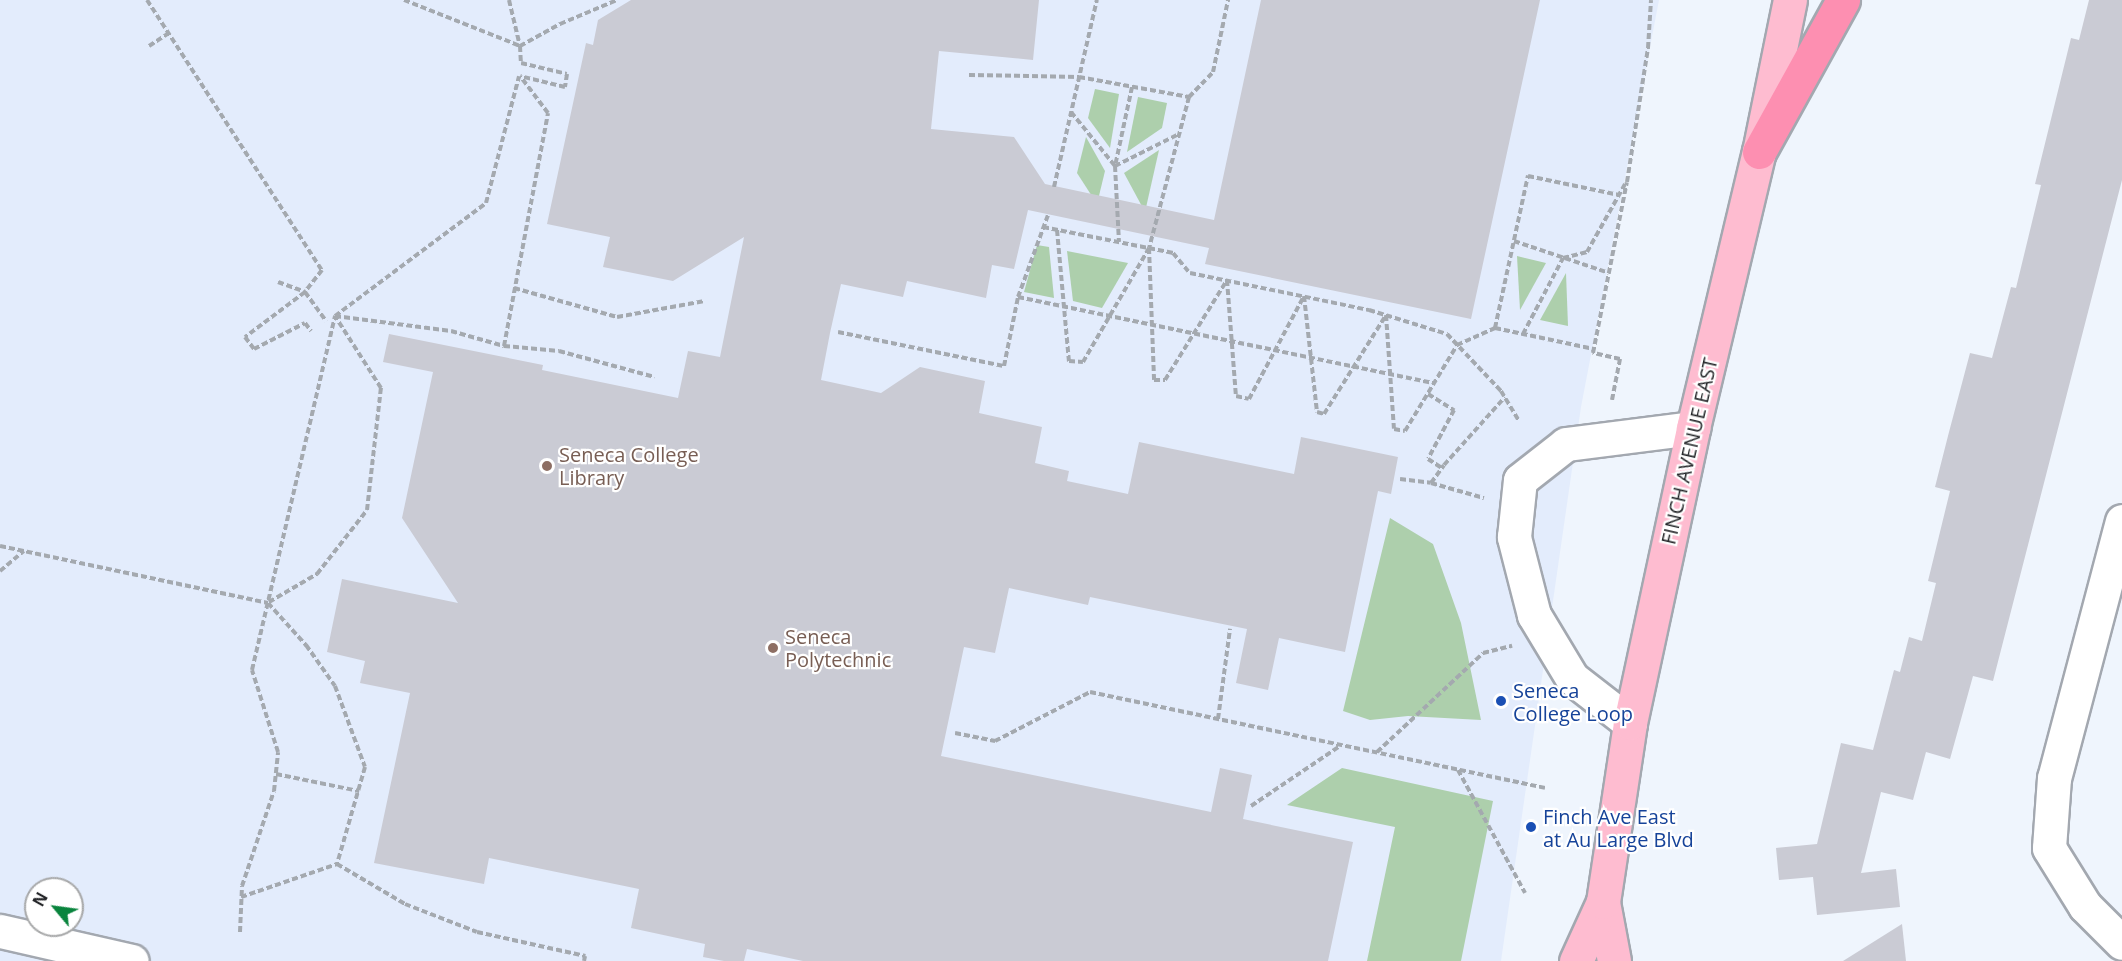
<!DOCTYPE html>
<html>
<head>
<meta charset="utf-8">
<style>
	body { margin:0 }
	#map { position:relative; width:2122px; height:961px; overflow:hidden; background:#eff5fd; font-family:"Open Sans",sans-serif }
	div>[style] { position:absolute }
	.built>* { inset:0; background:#e3ecfc }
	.green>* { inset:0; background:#adcfac }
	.building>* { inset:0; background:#cacbd4 }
	.path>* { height:4px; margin-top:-2px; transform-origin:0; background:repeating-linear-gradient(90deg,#a4a9af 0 6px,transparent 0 9px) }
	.roads { filter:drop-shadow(2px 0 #a3a8b0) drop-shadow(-2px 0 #a3a8b0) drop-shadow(0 2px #a3a8b0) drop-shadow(0 -2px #a3a8b0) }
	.minor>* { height:33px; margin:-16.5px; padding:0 16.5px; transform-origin:16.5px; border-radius:16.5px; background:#fff }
	.major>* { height:33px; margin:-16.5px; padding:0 16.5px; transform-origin:16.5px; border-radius:16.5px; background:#febcd0 }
	.highway>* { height:33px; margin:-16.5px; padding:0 16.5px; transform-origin:16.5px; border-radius:16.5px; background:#fd8fb1 }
	.dots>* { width:16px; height:16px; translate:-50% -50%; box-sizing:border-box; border:3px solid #fff; border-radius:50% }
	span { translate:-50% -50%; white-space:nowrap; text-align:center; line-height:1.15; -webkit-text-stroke:4.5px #fff; paint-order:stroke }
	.street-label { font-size:20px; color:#242629 }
	.education-label { font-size:20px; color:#785e54 }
	.left { translate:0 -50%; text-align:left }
	.transit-label { font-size:20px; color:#164399 }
	.north { position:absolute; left:24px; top:877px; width:60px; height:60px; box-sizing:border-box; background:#fff; border:2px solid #a7a8a9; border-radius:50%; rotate:299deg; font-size:16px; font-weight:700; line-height:24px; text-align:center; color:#242629 }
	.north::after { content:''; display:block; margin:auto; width:21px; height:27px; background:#09843d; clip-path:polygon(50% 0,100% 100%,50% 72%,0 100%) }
</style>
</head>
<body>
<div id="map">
	<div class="built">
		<i style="clip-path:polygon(evenodd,0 0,1659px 0,1581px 407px,1501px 961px,0 961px,0 0,36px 889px,72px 889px,72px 925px,36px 925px,36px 889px)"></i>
	</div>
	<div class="green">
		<i style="clip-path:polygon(1095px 89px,1119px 94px,1110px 148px,1088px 118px)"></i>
		<i style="clip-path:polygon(1138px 97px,1167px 103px,1162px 128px,1127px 152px)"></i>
		<i style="clip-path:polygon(1086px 137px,1105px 171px,1097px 204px,1077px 173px)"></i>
		<i style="clip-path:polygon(1159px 150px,1145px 212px,1124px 173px)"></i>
		<i style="clip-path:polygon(1037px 245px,1049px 247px,1054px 298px,1024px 292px)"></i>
		<i style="clip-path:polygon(1067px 251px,1128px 263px,1102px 308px,1073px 301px)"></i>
		<i style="clip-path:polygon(1517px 256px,1546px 263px,1520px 310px)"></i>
		<i style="clip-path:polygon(1566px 273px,1568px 326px,1540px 320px)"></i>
		<i style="clip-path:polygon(1390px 518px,1433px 544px,1461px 623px,1481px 720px,1408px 716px,1370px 720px,1343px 711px)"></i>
		<i style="clip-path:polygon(1342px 768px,1493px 801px,1461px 961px,1367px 961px,1395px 827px,1287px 805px)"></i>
	</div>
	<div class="building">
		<i style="clip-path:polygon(631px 0,1039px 0,1033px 60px,939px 51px,931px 129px,1014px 137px,1045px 184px,1214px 220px,1261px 0,1540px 0,1471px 319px,1205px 264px,1209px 248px,1028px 210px,1014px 269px,992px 265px,986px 298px,907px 281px,903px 297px,841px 284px,830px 333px,821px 380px,881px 393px,920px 367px,985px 381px,979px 413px,1042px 427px,1035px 463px,1069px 471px,1067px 481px,1128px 494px,1139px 442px,1294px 474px,1301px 437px,1398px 457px,1391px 494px,1378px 491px,1345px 652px,1279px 638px,1268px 690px,1236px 683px,1247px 629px,1090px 597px,1088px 605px,1009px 588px,995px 653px,964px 647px,941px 756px,1211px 812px,1220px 768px,1252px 775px,1243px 819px,1353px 842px,1328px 961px,803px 961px,747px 949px,744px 961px,724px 961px,703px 957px,705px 944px,631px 928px,639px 889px,489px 858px,484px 884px,374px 863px,410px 693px,360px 683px,365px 661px,327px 652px,342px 579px,458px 603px,402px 518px,433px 372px,383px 362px,389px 334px,543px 365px,542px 370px,678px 398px,688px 351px,720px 357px,744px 237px,673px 281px,603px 267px,610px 237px,547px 224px,586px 43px,593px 45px,598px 20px)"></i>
		<i style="clip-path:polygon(2089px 0,2122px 0,2122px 180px,1993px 681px,1973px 676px,1950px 759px,1926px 752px,1913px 800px,1881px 792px,1861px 873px,1896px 869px,1900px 907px,1817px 915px,1813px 877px,1779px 880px,1776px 848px,1817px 844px,1841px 743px,1873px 750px,1894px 670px,1900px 672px,1909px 637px,1922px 641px,1936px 583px,1928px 581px,1950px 491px,1935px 487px,1949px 432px,1970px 353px,1992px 358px,2011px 287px,2016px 288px,2041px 185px,2035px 184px,2071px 38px,2079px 40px)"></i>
		<i style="clip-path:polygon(1902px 924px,1906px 961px,1843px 961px)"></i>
	</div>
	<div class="path">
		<i style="left:147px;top:0;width:322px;rotate:57.1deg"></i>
		<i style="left:322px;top:270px;width:28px;rotate:128deg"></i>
		<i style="left:305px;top:292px;width:36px;rotate:54deg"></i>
		<i style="left:404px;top:0;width:125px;rotate:21.6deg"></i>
		<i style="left:509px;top:0;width:47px;rotate:76.6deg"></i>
		<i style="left:520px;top:46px;width:17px;rotate:87deg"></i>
		<i style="left:521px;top:63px;width:47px;rotate:13.4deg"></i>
		<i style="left:567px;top:74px;width:13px;rotate:99deg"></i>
		<i style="left:565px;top:87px;width:46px;rotate:-166.3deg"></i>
		<i style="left:149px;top:46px;width:24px;rotate:-33deg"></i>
		<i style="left:520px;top:46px;width:46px;rotate:-28.8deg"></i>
		<i style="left:560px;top:24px;width:62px;rotate:-22.8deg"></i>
		<i style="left:969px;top:75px;width:110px;rotate:1deg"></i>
		<i style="left:1079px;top:77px;width:112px;rotate:10.3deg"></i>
		<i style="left:1189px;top:97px;width:156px;rotate:104.8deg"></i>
		<i style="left:1132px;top:87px;width:81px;rotate:102.1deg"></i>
		<i style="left:1115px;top:166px;width:72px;rotate:-26.6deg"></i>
		<i style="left:1189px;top:97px;width:35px;rotate:-46deg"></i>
		<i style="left:1213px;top:72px;width:74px;rotate:-78.2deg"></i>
		<i style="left:1071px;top:112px;width:70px;rotate:50.8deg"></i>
		<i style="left:1115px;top:166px;width:76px;rotate:87deg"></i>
		<i style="left:1054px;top:187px;width:192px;rotate:-77.1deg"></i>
		<i style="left:1043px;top:227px;width:133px;rotate:11.3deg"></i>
		<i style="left:1173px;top:253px;width:26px;rotate:50deg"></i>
		<i style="left:1190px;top:273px;width:183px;rotate:11.7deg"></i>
		<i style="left:1369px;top:310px;width:82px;rotate:17.1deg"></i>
		<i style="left:1447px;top:334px;width:79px;rotate:46.5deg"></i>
		<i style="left:1501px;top:391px;width:35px;rotate:59deg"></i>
		<i style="left:1057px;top:230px;width:132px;rotate:84.8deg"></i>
		<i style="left:1069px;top:361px;width:14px;rotate:4deg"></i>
		<i style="left:1083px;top:362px;width:132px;rotate:-59.9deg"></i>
		<i style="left:1149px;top:248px;width:132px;rotate:87.8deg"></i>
		<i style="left:1154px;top:380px;width:11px"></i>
		<i style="left:1165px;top:380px;width:118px;rotate:-58.2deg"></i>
		<i style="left:1227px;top:280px;width:116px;rotate:85.6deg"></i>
		<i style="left:1236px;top:396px;width:13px;rotate:13deg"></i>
		<i style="left:1249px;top:399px;width:117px;rotate:-61.9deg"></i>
		<i style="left:1304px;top:296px;width:117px;rotate:83.6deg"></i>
		<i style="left:1317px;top:412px;width:7px;rotate:16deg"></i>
		<i style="left:1324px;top:414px;width:117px;rotate:-57.9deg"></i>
		<i style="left:1386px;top:315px;width:114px;rotate:86deg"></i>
		<i style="left:1394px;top:429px;width:11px;rotate:10deg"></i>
		<i style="left:1405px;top:431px;width:100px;rotate:-58.8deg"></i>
		<i style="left:1457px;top:345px;width:42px;rotate:-24.1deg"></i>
		<i style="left:1495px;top:328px;width:101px;rotate:12deg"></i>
		<i style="left:1514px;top:241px;width:100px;rotate:18.6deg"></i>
		<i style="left:278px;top:282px;width:29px;rotate:20deg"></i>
		<i style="left:305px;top:292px;width:75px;rotate:143.1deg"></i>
		<i style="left:245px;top:337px;width:15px;rotate:53deg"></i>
		<i style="left:254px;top:349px;width:57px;rotate:-27deg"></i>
		<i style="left:305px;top:323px;width:10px;rotate:53deg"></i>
		<i style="left:514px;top:288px;width:107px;rotate:15.7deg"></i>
		<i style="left:617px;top:317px;width:89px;rotate:-10.3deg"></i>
		<i style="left:1018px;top:297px;width:425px;rotate:11.7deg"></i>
		<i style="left:1495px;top:328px;width:156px;rotate:-77.8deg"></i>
		<i style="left:1528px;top:176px;width:93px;rotate:11.8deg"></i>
		<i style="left:838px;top:332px;width:169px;rotate:11.6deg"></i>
		<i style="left:1004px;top:366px;width:70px;rotate:-78.5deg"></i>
		<i style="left:1018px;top:297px;width:87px;rotate:-69.9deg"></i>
		<i style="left:1523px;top:334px;width:86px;rotate:-62.2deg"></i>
		<i style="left:1563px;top:258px;width:25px;rotate:-14deg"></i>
		<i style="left:1587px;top:252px;width:78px;rotate:-60.8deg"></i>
		<i style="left:504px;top:346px;width:237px;rotate:-79.3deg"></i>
		<i style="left:548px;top:113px;width:46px;rotate:-127.1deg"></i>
		<i style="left:1428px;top:394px;width:31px;rotate:32deg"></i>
		<i style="left:1454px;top:410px;width:55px;rotate:118deg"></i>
		<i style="left:1428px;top:459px;width:17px;rotate:33deg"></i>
		<i style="left:1612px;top:400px;width:42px;rotate:-79deg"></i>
		<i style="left:1620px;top:359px;width:28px;rotate:-167deg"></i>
		<i style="left:1593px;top:353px;width:174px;rotate:-78.8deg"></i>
		<i style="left:1627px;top:182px;width:136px;rotate:-81.1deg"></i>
		<i style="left:1648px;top:48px;width:48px;rotate:-86.4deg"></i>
		<i style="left:1400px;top:479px;width:31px;rotate:7deg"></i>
		<i style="left:1431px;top:483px;width:55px;rotate:15.8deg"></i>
		<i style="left:1431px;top:483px;width:22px;rotate:-54deg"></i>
		<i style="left:1444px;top:465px;width:91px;rotate:-48.1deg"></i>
		<i style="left:0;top:546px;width:274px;rotate:12deg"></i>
		<i style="left:268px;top:603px;width:57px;rotate:47.9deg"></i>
		<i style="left:306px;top:645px;width:50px;rotate:54.7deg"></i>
		<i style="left:335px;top:686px;width:86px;rotate:69.7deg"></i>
		<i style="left:365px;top:767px;width:101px;rotate:106.1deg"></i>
		<i style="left:337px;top:864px;width:79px;rotate:30.5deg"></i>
		<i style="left:405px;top:904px;width:77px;rotate:21.3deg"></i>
		<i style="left:477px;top:932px;width:111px;rotate:12.5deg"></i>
		<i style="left:585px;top:956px;width:5px;rotate:101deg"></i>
		<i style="left:0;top:571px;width:31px;rotate:-40deg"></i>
		<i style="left:269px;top:602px;width:56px;rotate:-30.3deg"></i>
		<i style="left:317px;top:574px;width:81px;rotate:-52deg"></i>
		<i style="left:367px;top:510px;width:123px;rotate:-83.5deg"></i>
		<i style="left:381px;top:388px;width:85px;rotate:-122.6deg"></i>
		<i style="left:335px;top:316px;width:189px;rotate:-36.8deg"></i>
		<i style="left:486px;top:203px;width:131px;rotate:-75.4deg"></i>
		<i style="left:1218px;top:719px;width:91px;rotate:-82.4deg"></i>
		<i style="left:955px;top:733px;width:41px;rotate:11.3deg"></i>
		<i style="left:995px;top:741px;width:107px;rotate:-27.3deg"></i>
		<i style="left:1090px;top:692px;width:465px;rotate:11.9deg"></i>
		<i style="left:1377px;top:752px;width:145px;rotate:-43deg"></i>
		<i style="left:1483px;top:653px;width:30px;rotate:-14deg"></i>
		<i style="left:1458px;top:770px;width:140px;rotate:61.4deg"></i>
		<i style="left:276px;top:774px;width:85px;rotate:11.6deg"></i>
		<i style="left:1251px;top:806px;width:107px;rotate:-34deg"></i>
		<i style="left:241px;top:897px;width:102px;rotate:-19deg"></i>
		<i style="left:240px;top:932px;width:46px;rotate:-87.5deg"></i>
		<i style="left:242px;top:886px;width:100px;rotate:-71.4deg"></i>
		<i style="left:274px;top:791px;width:39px;rotate:-84deg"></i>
		<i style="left:278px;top:752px;width:86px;rotate:-107.6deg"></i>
		<i style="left:252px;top:670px;width:364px;rotate:-76.8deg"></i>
		<i style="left:335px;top:316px;width:117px;rotate:7.4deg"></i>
		<i style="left:451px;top:331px;width:55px;rotate:15.8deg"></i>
		<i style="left:504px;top:346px;width:55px;rotate:5.2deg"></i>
		<i style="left:559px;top:351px;width:99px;rotate:15.2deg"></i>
	</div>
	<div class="roads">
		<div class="minor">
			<i style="left:2122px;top:521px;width:266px;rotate:104.8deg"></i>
			<i style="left:2054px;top:778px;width:70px;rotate:94.1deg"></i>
			<i style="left:2049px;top:848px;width:68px;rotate:58.2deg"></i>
			<i style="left:2085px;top:906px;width:52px;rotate:45deg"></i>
			<i style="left:1630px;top:723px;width:73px;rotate:-142.2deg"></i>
			<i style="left:1572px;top:678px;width:74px;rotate:-121.1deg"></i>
			<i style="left:1534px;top:615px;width:81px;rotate:-104.4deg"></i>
			<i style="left:1514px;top:537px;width:57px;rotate:-84deg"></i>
			<i style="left:1520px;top:480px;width:58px;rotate:-38deg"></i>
			<i style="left:1566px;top:444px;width:128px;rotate:-7.2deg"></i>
			<i style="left:0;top:931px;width:135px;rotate:12.8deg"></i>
		</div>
		<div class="major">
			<i style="left:1603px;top:902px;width:60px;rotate:79.4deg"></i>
			<i style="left:1576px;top:961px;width:65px;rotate:-65.4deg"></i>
			<i style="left:1603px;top:902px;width:181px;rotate:-81.4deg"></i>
			<i style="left:1630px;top:723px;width:302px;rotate:-77.9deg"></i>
			<i style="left:1693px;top:428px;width:284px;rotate:-76.6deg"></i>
			<i style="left:1759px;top:152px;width:155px;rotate:-78.5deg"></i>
		</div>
		<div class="highway">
			<i style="left:1759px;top:152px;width:174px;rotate:-61.1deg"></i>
		</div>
	</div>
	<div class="dots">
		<i style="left:547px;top:466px;background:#8d6e63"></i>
		<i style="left:773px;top:648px;background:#8d6e63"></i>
		<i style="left:1501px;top:701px;background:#1a4fb4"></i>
		<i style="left:1531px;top:827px;background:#1a4fb4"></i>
	</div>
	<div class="street-label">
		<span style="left:1689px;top:451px;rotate:-77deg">FINCH AVENUE EAST</span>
	</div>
	<div class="education-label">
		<span class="left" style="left:559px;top:466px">Seneca College<br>Library</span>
		<span class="left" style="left:785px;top:648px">Seneca<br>Polytechnic</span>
	</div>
	<div class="transit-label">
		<span class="left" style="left:1513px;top:702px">Seneca<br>College Loop</span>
		<span class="left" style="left:1543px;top:828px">Finch Ave East<br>at Au Large Blvd</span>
	</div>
	<div class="north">N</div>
</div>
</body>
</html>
